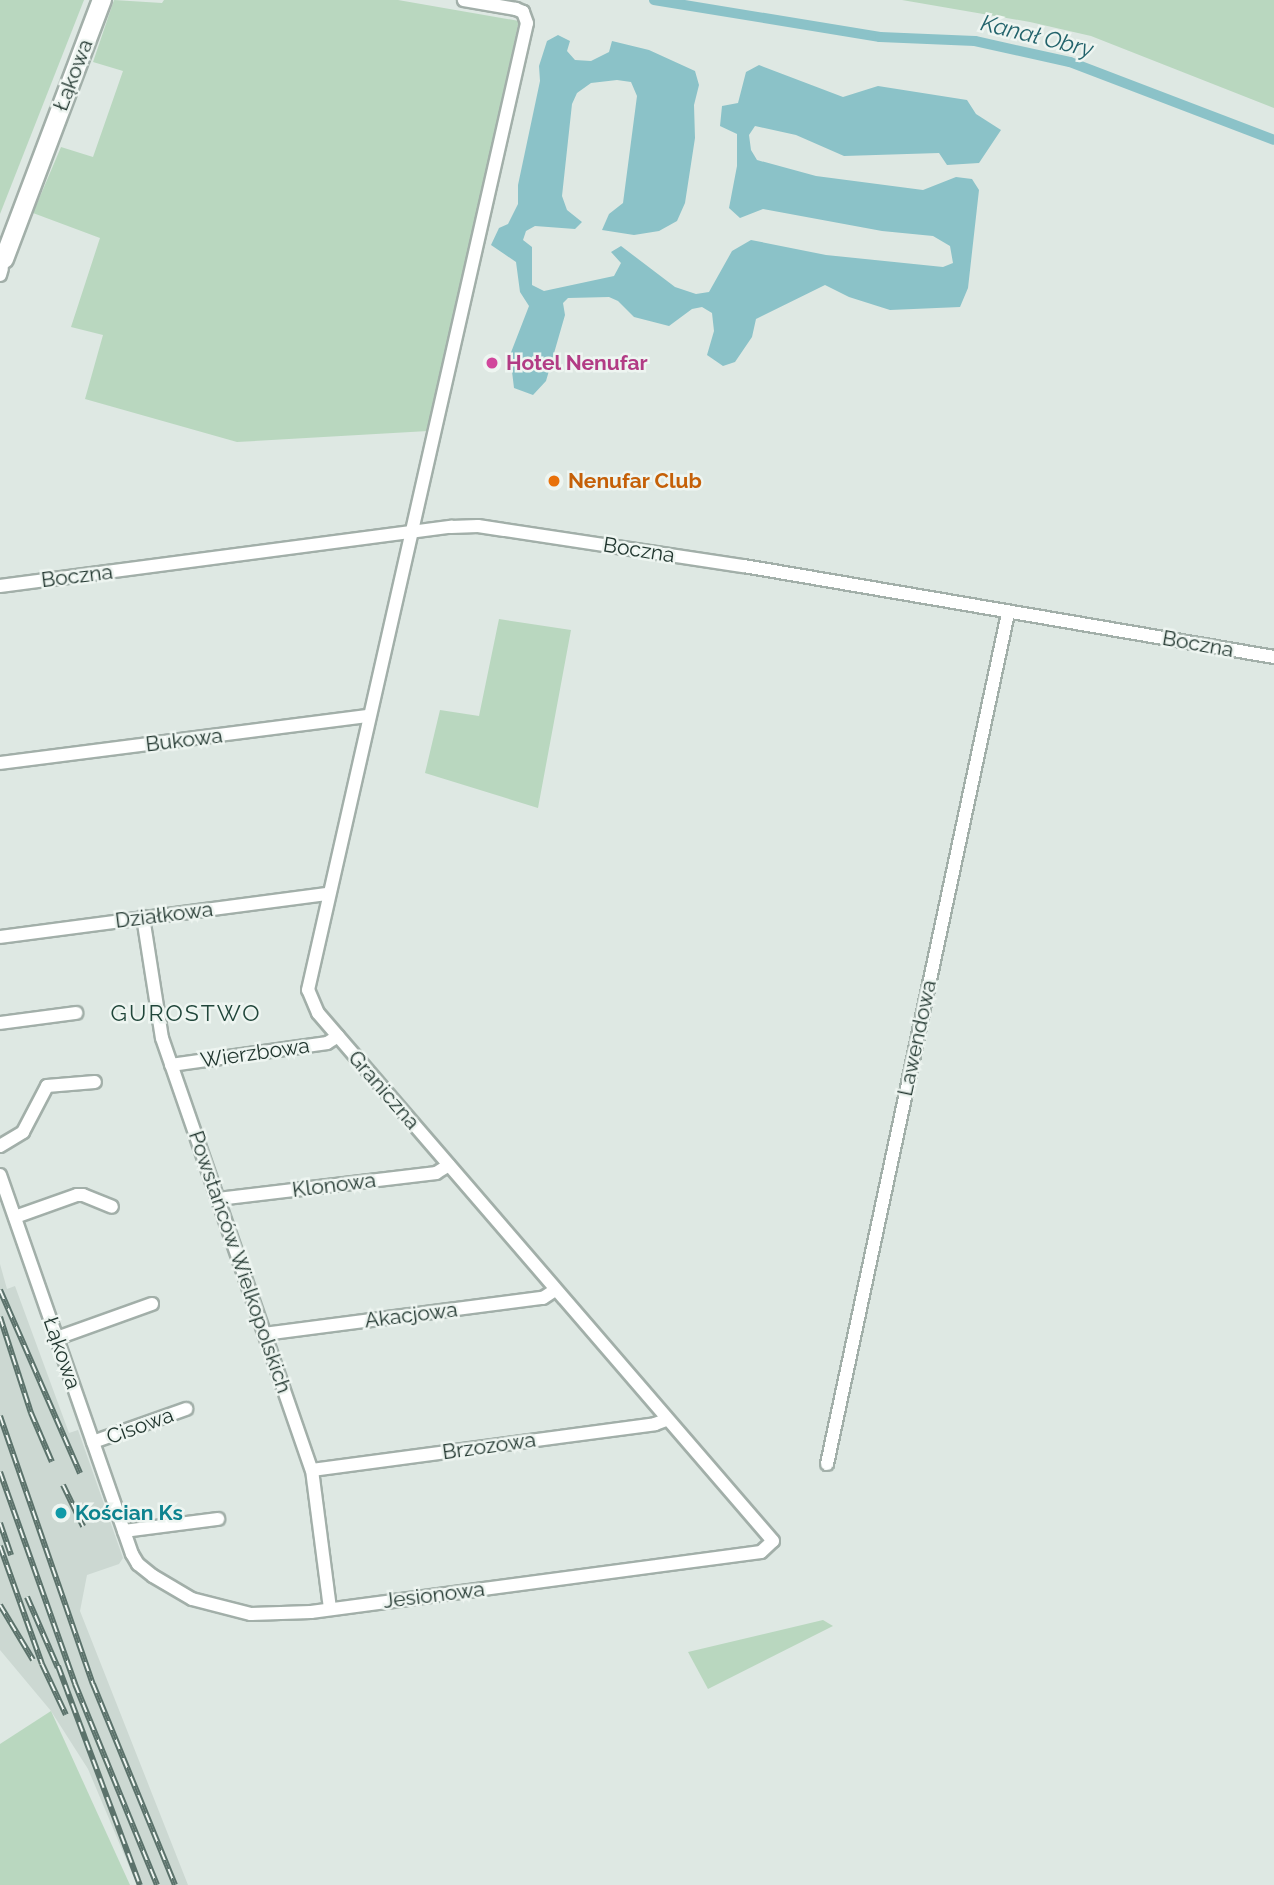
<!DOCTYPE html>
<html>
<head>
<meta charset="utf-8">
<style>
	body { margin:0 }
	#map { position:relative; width:1274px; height:1885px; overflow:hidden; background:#dee8e3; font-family:Raleway,sans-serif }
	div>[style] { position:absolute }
	.built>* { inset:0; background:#ccd8d2 }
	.green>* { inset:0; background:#b9d7bf }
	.water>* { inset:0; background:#8bc2c8 }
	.canal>* { height:10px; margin:-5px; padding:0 5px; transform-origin:5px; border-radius:5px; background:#8bc2c8 }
	.roads { filter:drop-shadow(2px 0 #a2afa9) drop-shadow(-2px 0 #a2afa9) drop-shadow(0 2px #a2afa9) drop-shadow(0 -2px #a2afa9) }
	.street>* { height:12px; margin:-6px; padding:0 6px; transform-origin:6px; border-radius:6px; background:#fff }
	.secondary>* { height:18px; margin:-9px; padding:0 9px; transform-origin:9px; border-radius:9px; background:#fff }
	.rail>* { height:6px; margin-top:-3px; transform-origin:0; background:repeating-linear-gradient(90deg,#eef5f1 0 10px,#5b726b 0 20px); box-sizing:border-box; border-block:2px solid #5b726b }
	.dots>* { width:19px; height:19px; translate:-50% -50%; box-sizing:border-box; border:4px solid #eef5f1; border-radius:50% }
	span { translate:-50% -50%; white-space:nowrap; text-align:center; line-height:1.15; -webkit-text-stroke:5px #eef5f1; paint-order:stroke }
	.street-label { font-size:21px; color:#21362f }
	.hotel-label { font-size:21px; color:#b23c85; font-weight:700 }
	.left { translate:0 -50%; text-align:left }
	.food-label { font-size:21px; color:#c56008; font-weight:700 }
	.culture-label { font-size:21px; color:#0d838f; font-weight:700 }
	.water-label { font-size:23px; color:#22636b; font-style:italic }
	.neighbourhood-label { font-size:23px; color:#20463a; letter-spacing:2px }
</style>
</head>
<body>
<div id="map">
	<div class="built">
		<i style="clip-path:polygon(0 1264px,7px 1289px,15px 1286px,69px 1433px,78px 1430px,123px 1558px,119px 1564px,87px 1575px,80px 1611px,188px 1885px,137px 1885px,88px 1769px,51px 1711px,0 1650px)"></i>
	</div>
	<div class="green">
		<i style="clip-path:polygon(0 0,84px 0,0 214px)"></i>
		<i style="clip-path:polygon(114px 0,162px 3px,164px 0,398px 0,519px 21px,428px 431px,237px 442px,85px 399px,103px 335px,71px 327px,100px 238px,33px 213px,61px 147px,93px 157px,123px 71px,93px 62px)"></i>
		<i style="clip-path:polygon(902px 0,1274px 0,1274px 108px,1091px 36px,1030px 22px)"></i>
		<i style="clip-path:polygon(499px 619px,571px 630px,538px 808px,425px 773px,440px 710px,479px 716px)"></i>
		<i style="clip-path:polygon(823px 1620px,833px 1626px,708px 1689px,688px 1652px)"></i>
		<i style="clip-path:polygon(51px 1711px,130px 1885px,0 1885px,0 1744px)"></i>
	</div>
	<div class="water">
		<i style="clip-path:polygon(558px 35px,570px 41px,567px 51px,575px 60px,591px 61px,609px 52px,612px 41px,649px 50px,695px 71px,699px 85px,694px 105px,695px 138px,685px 203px,677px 221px,659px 231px,634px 235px,602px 230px,609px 214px,623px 203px,637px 96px,631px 82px,617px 80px,591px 83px,577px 93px,572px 104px,562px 196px,567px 210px,582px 222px,575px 229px,535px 226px,526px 231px,523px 240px,532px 247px,532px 285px,544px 291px,614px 276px,621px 263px,611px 252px,621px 246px,675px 287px,696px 294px,709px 292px,732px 251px,751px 240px,826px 255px,943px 267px,953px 263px,950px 246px,933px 236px,882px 231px,763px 209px,740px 218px,729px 208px,737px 166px,737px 134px,720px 126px,722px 106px,738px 103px,746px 72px,759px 65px,843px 97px,878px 86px,967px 100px,976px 114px,1001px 130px,979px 163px,947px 165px,939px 153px,844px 156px,796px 135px,755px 126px,749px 135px,751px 150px,757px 160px,816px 176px,923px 190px,956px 177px,972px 179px,979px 190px,968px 288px,960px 307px,890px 310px,849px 297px,825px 285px,756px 319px,752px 337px,735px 362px,723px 366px,707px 355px,714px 331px,712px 313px,702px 307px,692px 309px,669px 326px,634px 317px,618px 301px,609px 297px,568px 298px,563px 303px,565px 315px,546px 381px,533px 395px,514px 388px,510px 355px,529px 306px,520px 292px,516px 262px,491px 245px,499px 228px,508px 224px,518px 204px,518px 185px,540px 81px,539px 66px,547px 41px)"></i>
	</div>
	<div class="canal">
		<i style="left:654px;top:0;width:229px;rotate:9.3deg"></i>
		<i style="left:880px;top:37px;width:95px;rotate:2.4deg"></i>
		<i style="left:975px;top:41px;width:97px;rotate:12.5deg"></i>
		<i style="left:1070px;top:62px;width:218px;rotate:20.9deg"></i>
	</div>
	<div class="roads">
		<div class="street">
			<i style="left:0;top:275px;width:7px;rotate:-74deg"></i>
			<i style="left:0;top:586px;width:455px;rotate:-7.5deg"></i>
			<i style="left:451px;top:527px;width:27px;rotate:-2deg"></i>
			<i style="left:478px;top:526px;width:269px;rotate:8.6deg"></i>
			<i style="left:744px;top:566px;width:538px;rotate:9.74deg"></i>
			<i style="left:0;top:763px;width:372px;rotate:-7.3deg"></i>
			<i style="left:143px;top:917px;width:122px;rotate:81.1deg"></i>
			<i style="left:162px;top:1038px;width:457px;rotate:70.9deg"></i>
			<i style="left:312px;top:1470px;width:140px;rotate:82.6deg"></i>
			<i style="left:0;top:937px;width:331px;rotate:-7.5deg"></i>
			<i style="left:0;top:1023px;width:77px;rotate:-7.5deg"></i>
			<i style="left:171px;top:1065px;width:158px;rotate:-8deg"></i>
			<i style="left:327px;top:1043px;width:13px;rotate:-32deg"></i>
			<i style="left:0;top:1146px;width:27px;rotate:-31deg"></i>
			<i style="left:23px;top:1132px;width:52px;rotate:-62.4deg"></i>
			<i style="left:47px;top:1086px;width:48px;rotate:-4.8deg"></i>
			<i style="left:0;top:1175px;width:401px;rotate:70.8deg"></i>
			<i style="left:132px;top:1554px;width:12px;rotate:59deg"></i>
			<i style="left:138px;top:1564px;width:19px;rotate:39deg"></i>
			<i style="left:153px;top:1576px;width:45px;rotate:30.5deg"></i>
			<i style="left:192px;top:1599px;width:61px;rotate:14.3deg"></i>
			<i style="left:251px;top:1614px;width:60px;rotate:-1.9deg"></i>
			<i style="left:311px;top:1612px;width:454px;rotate:-7.6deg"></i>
			<i style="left:761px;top:1552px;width:16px;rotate:-43deg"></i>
			<i style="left:773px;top:1541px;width:697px;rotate:-130.75deg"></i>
			<i style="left:318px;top:1013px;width:25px;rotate:-113deg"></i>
			<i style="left:308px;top:990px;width:991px;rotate:-77.24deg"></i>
			<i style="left:527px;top:23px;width:12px;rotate:-110deg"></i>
			<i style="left:523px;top:12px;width:8px;rotate:-157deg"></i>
			<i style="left:516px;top:9px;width:53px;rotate:-170.2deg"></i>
			<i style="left:218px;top:1199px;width:220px;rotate:-6.8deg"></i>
			<i style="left:436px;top:1173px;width:15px;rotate:-32deg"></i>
			<i style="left:15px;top:1217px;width:66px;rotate:-19.5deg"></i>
			<i style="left:77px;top:1195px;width:6px"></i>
			<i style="left:83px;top:1195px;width:31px;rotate:22deg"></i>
			<i style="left:264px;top:1334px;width:281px;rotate:-7.4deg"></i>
			<i style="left:543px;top:1298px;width:14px;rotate:-34deg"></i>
			<i style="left:57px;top:1338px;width:101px;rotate:-19.7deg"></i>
			<i style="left:93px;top:1442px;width:99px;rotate:-19.5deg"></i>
			<i style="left:827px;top:1464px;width:870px;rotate:-77.99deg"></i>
			<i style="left:312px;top:1470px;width:346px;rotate:-7.6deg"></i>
			<i style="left:655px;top:1424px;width:12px;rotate:-20deg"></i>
			<i style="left:124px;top:1531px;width:95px;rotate:-7.3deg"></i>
		</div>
		<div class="secondary">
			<i style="left:4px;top:259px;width:277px;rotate:-69.3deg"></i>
		</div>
	</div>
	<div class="rail">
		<i style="left:0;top:1290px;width:200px;rotate:66.4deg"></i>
		<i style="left:0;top:1317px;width:101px;rotate:72.1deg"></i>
		<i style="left:31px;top:1413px;width:53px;rotate:66.8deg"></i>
		<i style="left:0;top:1416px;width:284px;rotate:70.9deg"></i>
		<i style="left:93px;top:1684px;width:217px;rotate:67.8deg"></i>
		<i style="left:0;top:1472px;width:225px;rotate:70.5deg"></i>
		<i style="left:75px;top:1684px;width:217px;rotate:67.8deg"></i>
		<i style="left:63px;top:1485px;width:46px;rotate:64deg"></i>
		<i style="left:0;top:1523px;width:34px;rotate:71deg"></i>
		<i style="left:0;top:1546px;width:125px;rotate:70.4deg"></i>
		<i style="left:42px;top:1664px;width:56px;rotate:64.8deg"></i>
		<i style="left:27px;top:1597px;width:77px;rotate:66.4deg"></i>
		<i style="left:0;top:1605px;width:64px;rotate:59deg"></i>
		<i style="left:58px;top:1666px;width:234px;rotate:69.5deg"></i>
	</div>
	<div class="dots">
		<i style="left:492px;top:363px;background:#d1479c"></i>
		<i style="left:554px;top:481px;background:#e8710a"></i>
		<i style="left:61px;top:1513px;background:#0f9aa8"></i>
	</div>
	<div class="street-label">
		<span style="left:73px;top:75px;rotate:-69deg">Łąkowa</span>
		<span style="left:639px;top:550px;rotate:9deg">Boczna</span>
		<span style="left:77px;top:576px;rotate:-7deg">Boczna</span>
		<span style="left:1198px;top:644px;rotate:10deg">Boczna</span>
		<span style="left:184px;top:740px;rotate:-7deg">Bukowa</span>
		<span style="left:164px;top:915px;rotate:-7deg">Działkowa</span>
		<span style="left:917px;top:1038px;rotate:-78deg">Lawendowa</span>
		<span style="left:255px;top:1053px;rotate:-8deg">Wierzbowa</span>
		<span style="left:384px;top:1090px;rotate:49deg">Graniczna</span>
		<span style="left:334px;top:1185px;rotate:-7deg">Klonowa</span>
		<span style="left:240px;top:1262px;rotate:71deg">Powstańców Wielkopolskich</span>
		<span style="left:411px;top:1315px;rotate:-7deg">Akacjowa</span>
		<span style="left:62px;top:1353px;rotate:71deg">Łąkowa</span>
		<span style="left:140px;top:1426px;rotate:-20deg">Cisowa</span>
		<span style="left:489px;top:1446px;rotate:-8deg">Brzozowa</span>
		<span style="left:434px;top:1595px;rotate:-7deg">Jesionowa</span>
	</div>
	<div class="hotel-label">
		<span class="left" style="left:506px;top:363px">Hotel Nenufar</span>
	</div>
	<div class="food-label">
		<span class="left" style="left:568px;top:481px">Nenufar Club</span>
	</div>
	<div class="culture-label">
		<span class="left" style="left:75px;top:1513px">Kościan Ks</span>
	</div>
	<div class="water-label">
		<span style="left:1037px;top:36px;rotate:14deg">Kanał Obry</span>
	</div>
	<div class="neighbourhood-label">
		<span style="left:186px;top:1013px">GUROSTWO</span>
	</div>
</div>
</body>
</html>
